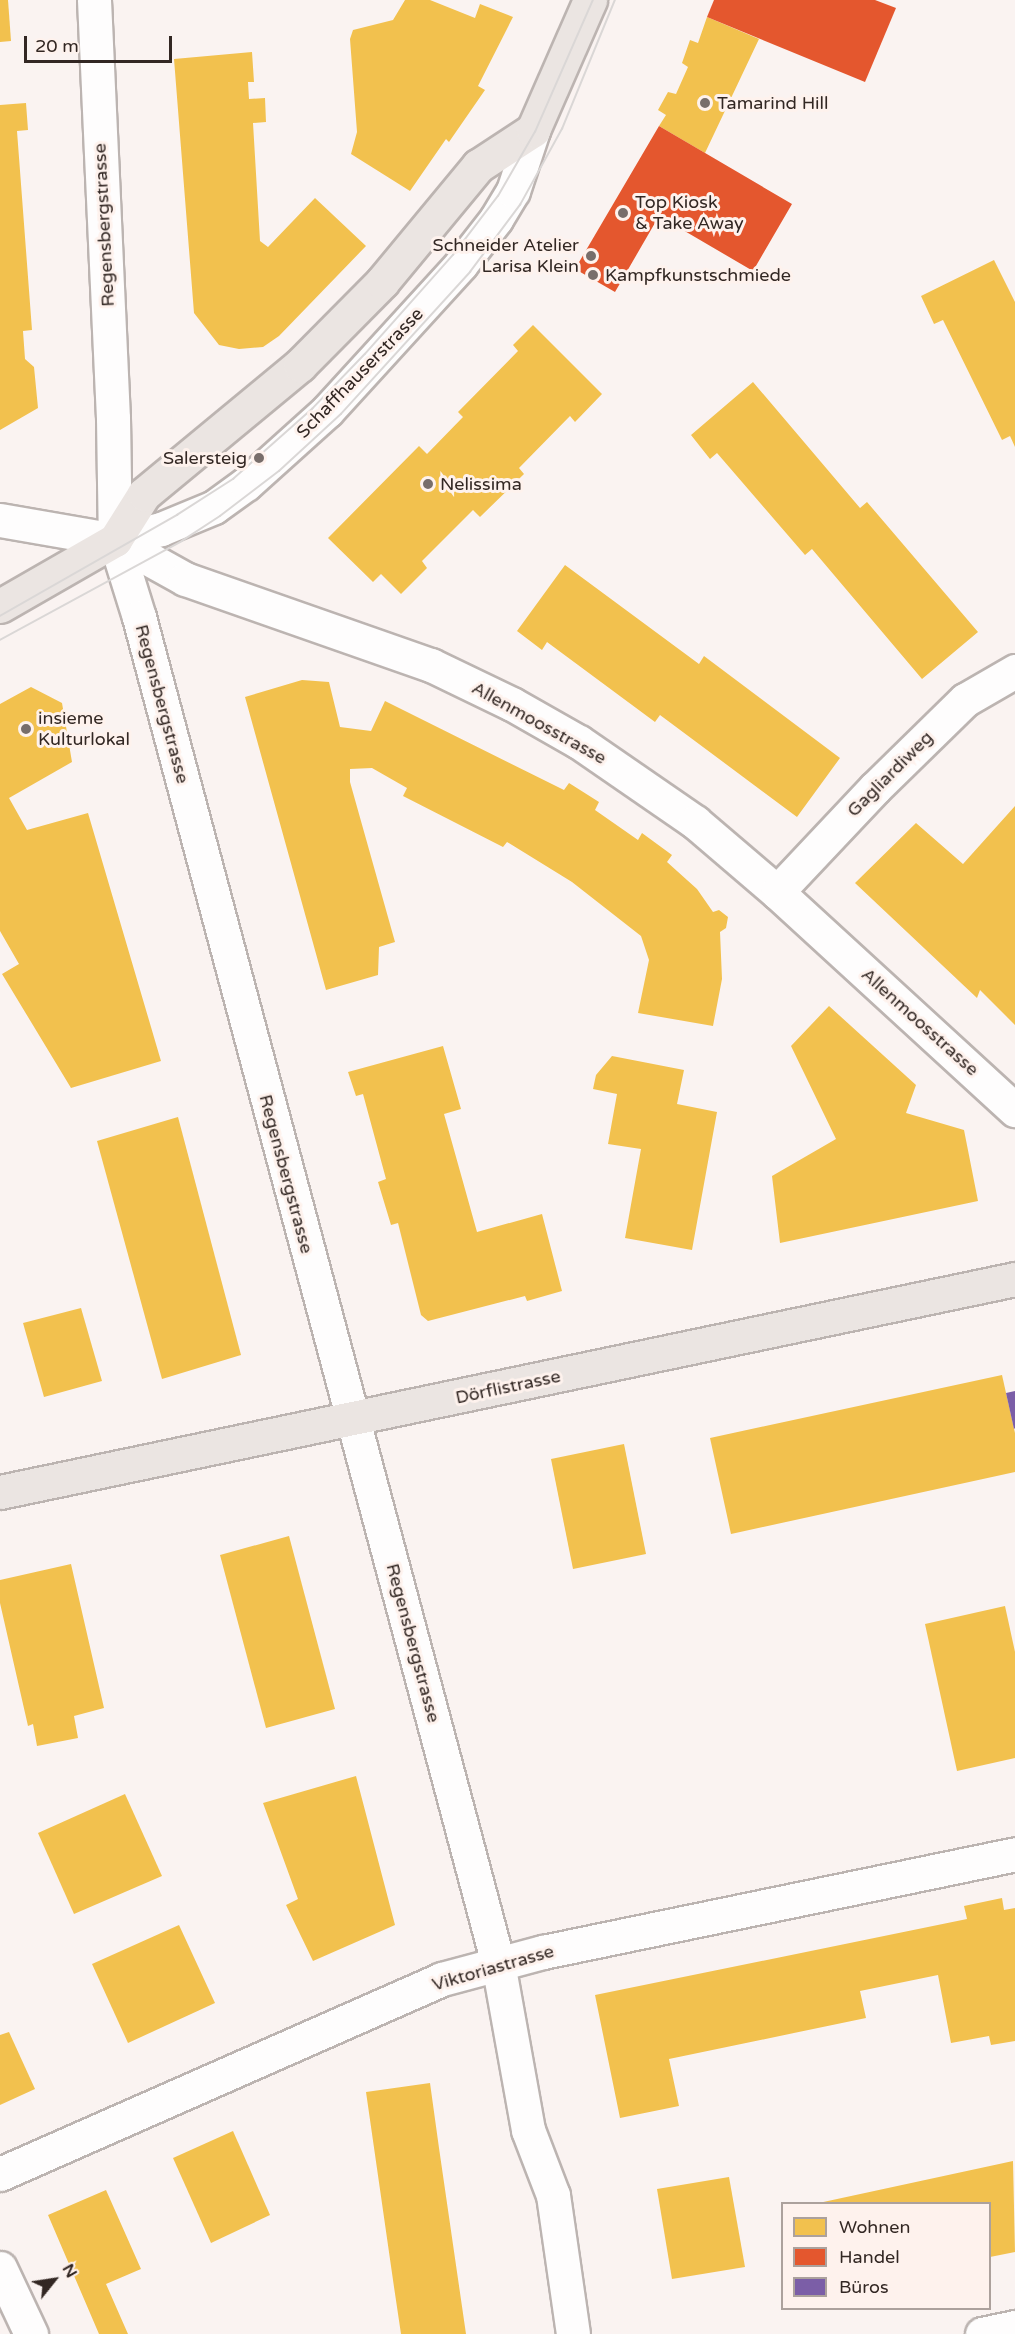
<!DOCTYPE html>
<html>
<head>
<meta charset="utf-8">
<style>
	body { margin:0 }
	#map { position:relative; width:1015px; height:2334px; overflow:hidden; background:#faf3f1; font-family:"Varela Round",sans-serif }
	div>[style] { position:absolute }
	.homes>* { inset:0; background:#f2c14e }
	.shops>* { inset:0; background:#e4572e }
	.offices>* { inset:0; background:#7b5ea7 }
	.roads { filter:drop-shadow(2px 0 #bcb4b1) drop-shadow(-2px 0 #bcb4b1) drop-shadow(0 2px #bcb4b1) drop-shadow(0 -2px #bcb4b1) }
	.minor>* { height:33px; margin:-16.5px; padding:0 16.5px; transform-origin:16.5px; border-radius:16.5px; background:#fefdfd }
	.major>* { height:33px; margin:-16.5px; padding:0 16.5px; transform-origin:16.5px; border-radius:16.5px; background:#ebe5e2 }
	.tram>* { height:1.5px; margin:-0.75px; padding:0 0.75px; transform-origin:0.75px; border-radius:0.75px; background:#dad7d6 }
	.dots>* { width:16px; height:16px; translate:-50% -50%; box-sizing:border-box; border:3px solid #fef2ed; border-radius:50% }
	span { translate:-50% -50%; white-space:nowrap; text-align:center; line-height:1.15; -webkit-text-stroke:6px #fef2ed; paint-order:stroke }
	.poi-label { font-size:18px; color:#322723 }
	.left { translate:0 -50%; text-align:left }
	.right { translate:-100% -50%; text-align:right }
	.street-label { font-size:18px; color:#322723 }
	.legend { position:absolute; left:781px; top:2202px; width:210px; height:108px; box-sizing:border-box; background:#fef2ed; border:2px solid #aca19c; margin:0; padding:8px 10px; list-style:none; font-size:18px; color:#322723 }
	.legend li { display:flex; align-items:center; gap:12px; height:30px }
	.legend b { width:30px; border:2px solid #aca19c }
	.north { position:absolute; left:24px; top:2250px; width:60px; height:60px; -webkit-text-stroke:4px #fef2ed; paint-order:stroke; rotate:60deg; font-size:16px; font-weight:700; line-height:24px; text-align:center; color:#322723 }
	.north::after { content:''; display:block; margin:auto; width:21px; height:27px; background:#322723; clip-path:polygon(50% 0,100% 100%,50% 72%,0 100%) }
	.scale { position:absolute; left:24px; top:36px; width:148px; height:27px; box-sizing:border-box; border:3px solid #322723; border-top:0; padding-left:8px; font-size:18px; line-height:21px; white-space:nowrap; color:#322723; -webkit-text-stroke:4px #fef2ed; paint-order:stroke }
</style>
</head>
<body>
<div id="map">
	<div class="homes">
		<i style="clip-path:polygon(0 0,8px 0,11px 41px,0 42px)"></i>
		<i style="clip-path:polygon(405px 0,430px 0,475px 18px,480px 4px,513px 17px,478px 86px,485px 90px,449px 142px,446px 139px,410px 191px,351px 154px,357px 132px,350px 39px,353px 30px,393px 20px)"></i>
		<i style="clip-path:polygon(707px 17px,759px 39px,705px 153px,659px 126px,666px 115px,658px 110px,668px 92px,676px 94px,688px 67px,682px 63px,690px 40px,698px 43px)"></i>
		<i style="clip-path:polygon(252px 52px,254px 82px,248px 82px,249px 99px,265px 98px,266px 122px,253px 123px,260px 241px,268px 247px,315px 198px,366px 246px,279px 336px,263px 347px,239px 349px,219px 345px,194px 313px,174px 59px)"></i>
		<i style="clip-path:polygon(26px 103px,28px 130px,17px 131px,32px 330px,23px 331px,25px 359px,34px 367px,38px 408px,0 430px,0 105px)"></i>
		<i style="clip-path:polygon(994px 260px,1015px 302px,1015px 447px,1010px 436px,1002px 440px,943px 320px,934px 324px,921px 296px)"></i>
		<i style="clip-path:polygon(533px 325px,602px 394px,575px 422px,570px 416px,519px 468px,524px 474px,480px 517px,473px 510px,422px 561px,427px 568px,401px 594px,381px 574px,373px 582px,328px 538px,419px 446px,427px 454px,463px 417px,458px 412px,518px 351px,513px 345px)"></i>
		<i style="clip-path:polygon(753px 382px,860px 508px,867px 502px,978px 632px,922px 679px,812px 549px,805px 555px,717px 453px,710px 459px,691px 435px)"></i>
		<i style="clip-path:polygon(565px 565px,699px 664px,704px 656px,840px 758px,797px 817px,660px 715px,655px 722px,547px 642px,542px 650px,517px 631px)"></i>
		<i style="clip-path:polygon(302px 680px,329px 682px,340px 727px,371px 731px,385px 701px,564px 790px,569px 783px,599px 802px,595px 810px,638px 840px,642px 833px,672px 855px,667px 862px,697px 889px,713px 912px,719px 910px,728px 917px,726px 928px,720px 932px,722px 979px,713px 1026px,638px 1013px,649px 960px,641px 936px,572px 882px,507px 842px,503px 847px,403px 796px,407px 788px,372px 768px,350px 769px,350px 782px,395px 942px,379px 947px,378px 975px,326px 990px,245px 697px)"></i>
		<i style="clip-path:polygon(31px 687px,62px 703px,72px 762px,9px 798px,27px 830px,88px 813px,161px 1061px,71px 1088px,2px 974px,19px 964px,0 931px,0 704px)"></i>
		<i style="clip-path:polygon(1015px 806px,1015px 1025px,980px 990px,977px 998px,855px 883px,916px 823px,963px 864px)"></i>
		<i style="clip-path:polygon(829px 1006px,916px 1085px,906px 1113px,964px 1130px,978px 1201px,780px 1243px,772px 1176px,836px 1139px,791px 1046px)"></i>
		<i style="clip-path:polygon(443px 1046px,461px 1109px,444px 1114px,477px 1232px,542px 1214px,562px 1291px,527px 1301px,525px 1296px,428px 1321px,421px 1315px,398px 1223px,391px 1225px,378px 1182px,386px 1179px,363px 1094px,356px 1096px,348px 1072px)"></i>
		<i style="clip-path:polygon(612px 1056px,684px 1070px,677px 1104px,717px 1112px,692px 1250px,625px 1238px,641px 1149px,608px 1144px,617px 1094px,593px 1089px,596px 1075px)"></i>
		<i style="clip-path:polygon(178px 1117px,241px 1355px,162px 1379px,97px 1141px)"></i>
		<i style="clip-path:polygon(81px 1308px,102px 1381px,44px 1397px,23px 1323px)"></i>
		<i style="clip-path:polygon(1002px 1375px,1015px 1433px,1015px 1472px,731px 1534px,710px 1438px)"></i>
		<i style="clip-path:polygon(624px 1444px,646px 1554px,573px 1569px,551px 1459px)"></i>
		<i style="clip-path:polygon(289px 1536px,335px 1709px,266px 1728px,220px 1555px)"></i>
		<i style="clip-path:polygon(71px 1564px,104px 1708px,74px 1716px,78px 1738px,37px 1746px,33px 1724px,28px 1726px,0 1603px,0 1580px)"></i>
		<i style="clip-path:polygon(1005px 1606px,1015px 1652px,1015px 1758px,957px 1771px,925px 1624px)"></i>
		<i style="clip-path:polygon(356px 1776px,395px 1925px,313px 1961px,286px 1905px,298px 1899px,263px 1803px)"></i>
		<i style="clip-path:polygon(125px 1794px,162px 1876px,74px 1914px,38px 1833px)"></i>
		<i style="clip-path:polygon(1002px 1898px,1004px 1910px,1015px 1908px,1015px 2041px,991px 2045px,989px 2036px,951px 2043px,938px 1975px,860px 1991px,866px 2018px,669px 2059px,679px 2106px,620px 2118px,595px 1995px,967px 1919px,964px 1906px)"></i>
		<i style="clip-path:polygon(179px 1925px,215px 2003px,128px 2043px,92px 1964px)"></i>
		<i style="clip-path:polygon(9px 2032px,35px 2089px,0 2105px,0 2035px)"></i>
		<i style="clip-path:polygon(430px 2083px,439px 2148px,466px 2334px,401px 2334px,394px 2287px,366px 2092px)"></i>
		<i style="clip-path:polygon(233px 2131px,270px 2215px,211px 2243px,173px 2158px)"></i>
		<i style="clip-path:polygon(1013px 2161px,1015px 2252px,990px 2257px,990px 2204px,814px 2204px)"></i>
		<i style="clip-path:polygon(729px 2177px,745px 2267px,672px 2279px,657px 2189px)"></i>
		<i style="clip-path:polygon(106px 2190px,141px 2269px,106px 2284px,128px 2334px,99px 2334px,48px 2215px)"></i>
	</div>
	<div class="shops">
		<i style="clip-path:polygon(714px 0,875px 0,896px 8px,865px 82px,707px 17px)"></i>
		<i style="clip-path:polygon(659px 126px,792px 204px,753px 271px,659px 216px,615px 292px,575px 269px)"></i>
	</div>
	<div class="offices">
		<i style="clip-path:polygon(1015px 1391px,1015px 1428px,1014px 1429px,1006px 1393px)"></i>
	</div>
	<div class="roads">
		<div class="minor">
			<i style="left:94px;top:0;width:418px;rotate:87.4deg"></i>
			<i style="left:113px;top:418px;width:122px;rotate:89.1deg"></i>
			<i style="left:115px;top:540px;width:81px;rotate:72.7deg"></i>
			<i style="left:139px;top:617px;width:1393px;rotate:75.07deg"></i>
			<i style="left:498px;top:1963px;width:170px;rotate:79.8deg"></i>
			<i style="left:528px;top:2130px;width:70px;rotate:69deg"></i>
			<i style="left:553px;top:2195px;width:140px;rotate:81.8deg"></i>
			<i style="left:0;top:520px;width:117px;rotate:9.9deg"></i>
			<i style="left:115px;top:540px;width:80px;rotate:29.1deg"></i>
			<i style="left:185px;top:579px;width:261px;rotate:19.3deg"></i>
			<i style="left:431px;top:665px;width:90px;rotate:25.7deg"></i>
			<i style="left:512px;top:704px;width:77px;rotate:29.6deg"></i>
			<i style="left:579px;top:742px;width:141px;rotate:34.6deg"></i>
			<i style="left:695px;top:822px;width:108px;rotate:40.5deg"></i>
			<i style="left:777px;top:892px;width:323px;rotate:42.5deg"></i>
			<i style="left:115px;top:540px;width:47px;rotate:-13.4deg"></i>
			<i style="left:161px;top:529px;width:57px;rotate:-22.5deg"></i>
			<i style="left:214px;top:507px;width:39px;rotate:-36deg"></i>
			<i style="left:246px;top:484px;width:109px;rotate:-42deg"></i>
			<i style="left:327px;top:411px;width:199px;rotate:-47.6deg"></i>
			<i style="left:461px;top:264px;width:57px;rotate:-52.1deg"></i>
			<i style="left:496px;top:219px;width:33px;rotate:-59deg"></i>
			<i style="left:513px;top:191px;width:64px;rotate:-71.8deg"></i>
			<i style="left:777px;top:892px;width:143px;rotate:-46.7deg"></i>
			<i style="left:875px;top:788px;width:126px;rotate:-44.4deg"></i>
			<i style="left:965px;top:700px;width:58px;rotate:-30.1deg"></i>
			<i style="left:0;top:2174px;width:483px;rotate:-23.8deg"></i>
			<i style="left:442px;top:1979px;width:105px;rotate:-15deg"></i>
			<i style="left:543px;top:1952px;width:482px;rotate:-11.7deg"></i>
			<i style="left:0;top:2268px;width:73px;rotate:64.8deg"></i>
			<i style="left:982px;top:2334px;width:34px;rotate:-12deg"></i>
		</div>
		<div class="major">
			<i style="left:0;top:606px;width:133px;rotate:-29.9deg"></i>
			<i style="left:115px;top:540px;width:54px;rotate:-57.8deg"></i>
			<i style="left:144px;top:494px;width:202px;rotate:-39.6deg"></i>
			<i style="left:300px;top:365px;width:117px;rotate:-45.3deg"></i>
			<i style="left:382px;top:282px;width:151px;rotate:-50.4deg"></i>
			<i style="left:478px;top:166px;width:66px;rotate:-33.2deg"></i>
			<i style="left:533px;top:130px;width:142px;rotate:-66.3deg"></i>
			<i style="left:0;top:1492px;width:1037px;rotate:-11.85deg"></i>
		</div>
	</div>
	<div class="tram">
		<i style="left:0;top:616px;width:204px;rotate:-29.7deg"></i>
		<i style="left:177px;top:515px;width:67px;rotate:-32.7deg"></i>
		<i style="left:233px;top:479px;width:106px;rotate:-41.5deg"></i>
		<i style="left:312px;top:409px;width:76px;rotate:-46.1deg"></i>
		<i style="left:365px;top:354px;width:132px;rotate:-48.4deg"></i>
		<i style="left:453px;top:255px;width:74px;rotate:-52.7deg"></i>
		<i style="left:498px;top:196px;width:74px;rotate:-60deg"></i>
		<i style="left:535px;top:132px;width:144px;rotate:-66.3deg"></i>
		<i style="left:0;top:640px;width:207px;rotate:-28.5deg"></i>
		<i style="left:182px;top:541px;width:45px;rotate:-33.3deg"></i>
		<i style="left:220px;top:516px;width:74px;rotate:-37.3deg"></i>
		<i style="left:279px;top:471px;width:84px;rotate:-42.6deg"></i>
		<i style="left:341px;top:414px;width:192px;rotate:-47.7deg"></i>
		<i style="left:470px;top:272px;width:84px;rotate:-53.3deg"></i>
		<i style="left:520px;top:205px;width:87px;rotate:-61.1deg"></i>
		<i style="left:562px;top:129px;width:139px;rotate:-67.7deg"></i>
	</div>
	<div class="dots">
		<i style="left:705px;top:103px;background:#786e6b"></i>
		<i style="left:623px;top:213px;background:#786e6b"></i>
		<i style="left:591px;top:256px;background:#786e6b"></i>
		<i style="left:593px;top:275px;background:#786e6b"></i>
		<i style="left:259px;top:458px;background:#786e6b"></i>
		<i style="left:428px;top:484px;background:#786e6b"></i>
		<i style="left:26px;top:729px;background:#786e6b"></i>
	</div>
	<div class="poi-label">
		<span class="left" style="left:717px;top:103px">Tamarind Hill</span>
		<span class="left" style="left:635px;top:213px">Top Kiosk<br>&amp; Take Away</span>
		<span class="right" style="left:579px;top:256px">Schneider Atelier<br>Larisa Klein</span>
		<span class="left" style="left:605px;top:275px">Kampfkunstschmiede</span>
		<span class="right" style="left:247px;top:458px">Salersteig</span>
		<span class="left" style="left:440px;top:484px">Nelissima</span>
		<span class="left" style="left:38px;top:729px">insieme<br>Kulturlokal</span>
	</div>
	<div class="street-label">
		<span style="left:104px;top:225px;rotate:-93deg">Regensbergstrasse</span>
		<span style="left:360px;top:373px;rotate:-46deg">Schaffhauserstrasse</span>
		<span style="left:162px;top:704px;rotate:75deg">Regensbergstrasse</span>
		<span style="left:539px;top:723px;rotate:29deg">Allenmoosstrasse</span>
		<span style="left:890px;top:774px;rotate:-45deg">Gagliardiweg</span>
		<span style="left:920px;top:1022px;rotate:42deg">Allenmoosstrasse</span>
		<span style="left:286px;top:1174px;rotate:75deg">Regensbergstrasse</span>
		<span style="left:508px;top:1387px;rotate:-12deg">Dörflistrasse</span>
		<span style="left:413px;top:1643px;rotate:75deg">Regensbergstrasse</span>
		<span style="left:493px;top:1968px;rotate:-16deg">Viktoriastrasse</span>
	</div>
	<ul class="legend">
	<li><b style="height:16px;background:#f2c14e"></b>Wohnen</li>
	<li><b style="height:16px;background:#e4572e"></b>Handel</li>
	<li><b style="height:16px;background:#7b5ea7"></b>Büros</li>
	</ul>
	<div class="north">N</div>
	<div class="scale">20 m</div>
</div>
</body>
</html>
